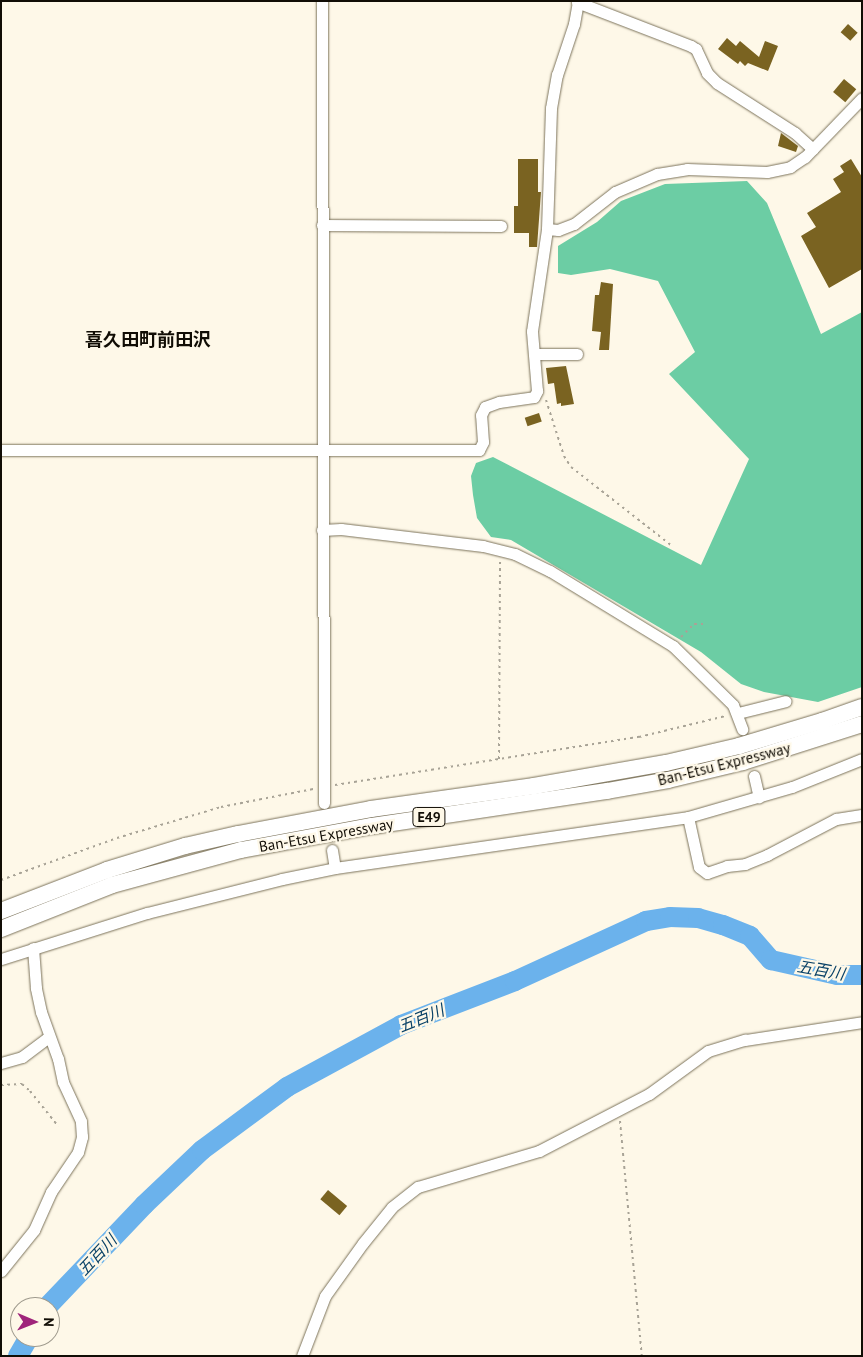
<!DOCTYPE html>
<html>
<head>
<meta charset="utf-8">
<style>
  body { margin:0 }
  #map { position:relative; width:863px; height:1357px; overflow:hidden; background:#fef8e8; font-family:"PT Sans","Noto Sans JP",sans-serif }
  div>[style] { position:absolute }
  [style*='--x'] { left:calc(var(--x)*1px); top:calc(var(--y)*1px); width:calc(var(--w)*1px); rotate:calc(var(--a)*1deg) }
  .forest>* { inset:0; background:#6ccda4 }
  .river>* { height:20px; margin:-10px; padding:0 10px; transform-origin:10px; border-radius:10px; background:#6bb2ec }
  .building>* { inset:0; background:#7a6321; transform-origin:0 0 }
  .path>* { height:2px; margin-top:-1px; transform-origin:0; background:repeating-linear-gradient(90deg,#a8a396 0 2.5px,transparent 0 6.5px) }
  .roads { filter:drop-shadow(0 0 1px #7c735b) drop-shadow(0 0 1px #7c735b) }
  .minor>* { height:11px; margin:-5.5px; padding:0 5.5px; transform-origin:5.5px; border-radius:5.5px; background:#fff }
  .highway>* { height:16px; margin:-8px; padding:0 8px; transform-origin:8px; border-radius:8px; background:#fff }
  span { translate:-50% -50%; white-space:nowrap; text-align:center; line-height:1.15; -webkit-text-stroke:4.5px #fef8e8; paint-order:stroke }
  .shield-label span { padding:1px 4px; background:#fef8e8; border:1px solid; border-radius:4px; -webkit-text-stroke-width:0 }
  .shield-label { font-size:14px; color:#110d05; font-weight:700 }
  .street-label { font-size:15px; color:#110d05 }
  .water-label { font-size:16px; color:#094166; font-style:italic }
  .quarter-label { font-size:18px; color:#110d05; font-weight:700 }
  .frame { position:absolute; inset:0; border:2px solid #110d05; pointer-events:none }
  .north { position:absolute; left:10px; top:1297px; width:50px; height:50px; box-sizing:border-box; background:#fef8e8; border:1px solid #9f9a8d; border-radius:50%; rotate:91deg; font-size:14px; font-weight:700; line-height:20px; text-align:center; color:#110d05 }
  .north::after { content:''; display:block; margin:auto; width:18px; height:22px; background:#9f247a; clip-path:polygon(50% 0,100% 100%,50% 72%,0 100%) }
</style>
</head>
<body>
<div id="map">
  <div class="forest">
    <i style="clip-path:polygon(747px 181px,767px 203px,821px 334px,862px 312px,862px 687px,818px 702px,764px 692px,741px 684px,701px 652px,511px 540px,491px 537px,477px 518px,473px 495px,471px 476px,476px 463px,493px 457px,701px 565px,749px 459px,669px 374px,695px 352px,658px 281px,610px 269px,571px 275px,558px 273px,558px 246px,597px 222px,621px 201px,665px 184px)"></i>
  </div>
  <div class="river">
    <i style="--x:47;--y:1307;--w:141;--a:-46.4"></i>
    <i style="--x:144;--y:1205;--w:80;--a:-43.5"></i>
    <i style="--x:202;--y:1150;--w:106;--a:-36.5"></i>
    <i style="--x:287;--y:1087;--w:130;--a:-28.5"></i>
    <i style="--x:401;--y:1025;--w:122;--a:-21.1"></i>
    <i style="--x:515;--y:981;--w:144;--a:-24.6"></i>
    <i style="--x:646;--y:921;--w:24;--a:-9"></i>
    <i style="--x:670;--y:917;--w:28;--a:2"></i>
    <i style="--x:698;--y:918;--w:26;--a:16"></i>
    <i style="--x:723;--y:925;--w:29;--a:22"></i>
    <i style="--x:750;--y:936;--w:32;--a:49"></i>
    <i style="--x:771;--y:960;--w:68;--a:12.8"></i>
    <i style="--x:837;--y:975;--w:25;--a:0"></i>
    <i style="--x:18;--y:1356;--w:22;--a:-60"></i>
  </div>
  <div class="building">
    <i style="left:848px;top:24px;width:13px;height:11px;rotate:42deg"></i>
    <i style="clip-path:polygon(727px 38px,736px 46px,740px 41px,759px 57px,765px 41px,778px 46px,768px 71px,748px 63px,745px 66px,740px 61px,738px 64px,718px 49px)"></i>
    <i style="left:844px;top:79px;width:16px;height:17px;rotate:40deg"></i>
    <i style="clip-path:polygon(781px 133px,798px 146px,796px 152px,778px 146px)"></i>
    <i style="clip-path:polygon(518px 159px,538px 159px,538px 192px,541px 192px,537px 247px,529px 247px,529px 233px,514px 233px,514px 206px,518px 206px)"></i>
    <i style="clip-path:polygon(851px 159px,862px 177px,862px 269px,829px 288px,801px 236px,816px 227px,807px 213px,841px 192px,833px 179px,844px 172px,840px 166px)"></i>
    <i style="clip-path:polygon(601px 282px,613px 284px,609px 350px,599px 350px,601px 332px,592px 331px,595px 295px,599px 295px)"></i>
    <i style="clip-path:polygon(566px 366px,574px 404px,561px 406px,561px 403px,557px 404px,554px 383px,548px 384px,546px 368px)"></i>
    <i style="left:539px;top:413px;width:9px;height:15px;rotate:72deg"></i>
    <i style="left:328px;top:1190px;width:25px;height:12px;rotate:40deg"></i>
  </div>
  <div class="path">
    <i style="--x:546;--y:400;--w:59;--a:72.2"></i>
    <i style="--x:564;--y:456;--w:13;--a:58"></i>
    <i style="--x:571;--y:467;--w:127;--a:38"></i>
    <i style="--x:681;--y:637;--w:18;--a:-45"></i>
    <i style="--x:694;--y:624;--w:11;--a:0"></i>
    <i style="--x:499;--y:759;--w:197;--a:-89.7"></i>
    <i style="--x:335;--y:785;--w:308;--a:-9"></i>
    <i style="--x:639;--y:737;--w:89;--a:-13.6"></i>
    <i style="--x:1;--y:880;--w:123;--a:-19.9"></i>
    <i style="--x:117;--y:838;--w:109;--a:-16.6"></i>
    <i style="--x:221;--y:807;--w:94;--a:-11.1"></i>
    <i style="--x:1;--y:1085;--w:21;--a:-3"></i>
    <i style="--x:22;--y:1084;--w:11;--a:41"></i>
    <i style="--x:30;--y:1091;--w:45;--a:51.3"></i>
    <i style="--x:620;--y:1121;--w:236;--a:84.7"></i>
  </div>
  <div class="roads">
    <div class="minor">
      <i style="--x:322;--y:1;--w:802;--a:89.86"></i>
      <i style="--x:577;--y:2;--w:122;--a:21.1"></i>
      <i style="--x:691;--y:46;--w:6;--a:31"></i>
      <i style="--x:696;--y:49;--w:26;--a:65"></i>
      <i style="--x:707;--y:73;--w:14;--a:45"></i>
      <i style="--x:717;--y:83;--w:93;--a:32.7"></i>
      <i style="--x:795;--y:133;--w:24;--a:42"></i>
      <i style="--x:322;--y:225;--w:179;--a:0.3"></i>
      <i style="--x:547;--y:229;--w:11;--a:5"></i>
      <i style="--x:558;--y:230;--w:17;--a:-21"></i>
      <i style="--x:574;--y:224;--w:52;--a:-38"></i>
      <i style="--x:615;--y:192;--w:46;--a:-23.2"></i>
      <i style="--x:657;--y:174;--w:30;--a:-9"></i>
      <i style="--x:687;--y:169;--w:80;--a:2.1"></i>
      <i style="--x:767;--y:172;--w:24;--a:-12"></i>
      <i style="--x:790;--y:167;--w:18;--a:-34"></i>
      <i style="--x:805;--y:157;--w:82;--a:-46"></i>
      <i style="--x:535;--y:354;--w:42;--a:0"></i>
      <i style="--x:1;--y:450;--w:478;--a:0"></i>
      <i style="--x:479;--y:450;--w:9;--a:-63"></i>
      <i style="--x:483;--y:442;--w:27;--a:-94"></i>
      <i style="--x:481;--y:415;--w:9;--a:-63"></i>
      <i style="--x:485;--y:407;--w:15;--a:-20"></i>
      <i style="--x:499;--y:402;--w:35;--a:-8"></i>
      <i style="--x:534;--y:397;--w:7;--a:-63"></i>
      <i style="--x:537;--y:391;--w:60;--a:-94.8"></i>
      <i style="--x:532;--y:331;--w:103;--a:-81.6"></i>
      <i style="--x:547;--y:229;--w:121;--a:-88.1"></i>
      <i style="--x:551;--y:108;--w:34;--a:-80"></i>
      <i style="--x:557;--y:75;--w:54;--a:-71.6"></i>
      <i style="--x:574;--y:24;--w:23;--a:-80"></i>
      <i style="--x:322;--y:530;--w:19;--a:-3"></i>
      <i style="--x:341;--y:529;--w:143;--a:6.8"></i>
      <i style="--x:483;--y:546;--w:33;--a:14"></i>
      <i style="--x:515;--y:554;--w:39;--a:26"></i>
      <i style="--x:550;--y:571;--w:144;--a:31.4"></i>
      <i style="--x:673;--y:646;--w:84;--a:44.5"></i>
      <i style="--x:733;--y:705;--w:26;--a:69"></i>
      <i style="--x:738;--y:713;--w:49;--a:-14"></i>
      <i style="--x:754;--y:776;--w:22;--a:77"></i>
      <i style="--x:688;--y:817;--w:51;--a:77.6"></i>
      <i style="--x:699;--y:867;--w:10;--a:37"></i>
      <i style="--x:707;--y:873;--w:21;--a:-19"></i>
      <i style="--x:727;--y:866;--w:18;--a:-6"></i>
      <i style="--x:745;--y:864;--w:24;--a:-22"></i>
      <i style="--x:767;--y:855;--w:78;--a:-27.6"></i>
      <i style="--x:836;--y:819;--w:26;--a:-9"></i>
      <i style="--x:332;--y:850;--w:18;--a:81"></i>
      <i style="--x:1;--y:959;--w:153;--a:-17.5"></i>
      <i style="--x:147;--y:913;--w:139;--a:-14.1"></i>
      <i style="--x:282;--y:879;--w:54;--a:-11.7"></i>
      <i style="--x:335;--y:868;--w:357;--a:-8.2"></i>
      <i style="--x:688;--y:817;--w:108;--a:-16.1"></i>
      <i style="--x:792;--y:787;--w:75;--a:-21.8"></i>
      <i style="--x:1;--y:1063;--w:22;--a:-16"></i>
      <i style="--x:22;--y:1057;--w:34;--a:-37"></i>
      <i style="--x:1;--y:1271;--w:53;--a:-51.2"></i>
      <i style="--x:34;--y:1230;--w:42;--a:-65.9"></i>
      <i style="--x:51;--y:1192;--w:48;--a:-56"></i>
      <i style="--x:78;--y:1152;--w:16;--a:-75"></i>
      <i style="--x:82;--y:1137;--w:16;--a:-94"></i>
      <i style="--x:81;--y:1121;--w:43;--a:-114.8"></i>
      <i style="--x:63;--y:1082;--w:24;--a:-102"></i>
      <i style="--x:58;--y:1059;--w:50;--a:-109.9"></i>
      <i style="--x:41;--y:1012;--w:25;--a:-102"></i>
      <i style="--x:36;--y:988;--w:40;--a:-94.3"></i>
      <i style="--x:302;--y:1356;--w:64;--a:-69"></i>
      <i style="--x:325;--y:1296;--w:65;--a:-54.4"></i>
      <i style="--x:363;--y:1243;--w:46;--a:-51.1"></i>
      <i style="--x:392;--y:1207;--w:33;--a:-38"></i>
      <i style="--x:418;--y:1187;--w:126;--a:-16.6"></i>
      <i style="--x:539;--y:1151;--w:124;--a:-27.4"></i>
      <i style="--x:649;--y:1094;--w:73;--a:-36.1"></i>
      <i style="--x:708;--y:1051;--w:39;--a:-17"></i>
      <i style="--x:745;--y:1040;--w:118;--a:-8.7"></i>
    </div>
    <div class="highway">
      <i style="--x:1;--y:911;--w:114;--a:-21.1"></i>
      <i style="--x:107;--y:870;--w:82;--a:-17.1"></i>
      <i style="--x:185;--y:846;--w:54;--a:-12.8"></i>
      <i style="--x:238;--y:834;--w:135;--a:-10.6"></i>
      <i style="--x:371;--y:809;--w:165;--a:-8"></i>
      <i style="--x:534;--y:786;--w:134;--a:-9.9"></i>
      <i style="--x:666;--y:763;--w:75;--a:-13.1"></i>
      <i style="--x:739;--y:746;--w:87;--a:-16.8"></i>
      <i style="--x:822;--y:721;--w:42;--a:-19.3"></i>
      <i style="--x:1;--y:929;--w:119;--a:-21.6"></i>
      <i style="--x:112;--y:885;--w:134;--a:-15.2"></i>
      <i style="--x:241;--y:850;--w:133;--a:-10.4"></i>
      <i style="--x:372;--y:826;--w:238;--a:-8.5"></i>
      <i style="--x:607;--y:791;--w:62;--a:-10.2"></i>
      <i style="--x:668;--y:780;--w:77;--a:-13.5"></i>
      <i style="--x:743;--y:762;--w:125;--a:-17.7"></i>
    </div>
  </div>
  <div class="shield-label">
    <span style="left:429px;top:817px">E49</span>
  </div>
  <div class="street-label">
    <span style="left:724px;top:764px;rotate:-14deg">Ban-Etsu Expressway</span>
    <span style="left:326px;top:835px;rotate:-10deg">Ban-Etsu Expressway</span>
  </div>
  <div class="water-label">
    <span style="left:821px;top:970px;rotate:10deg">五百川</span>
    <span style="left:421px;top:1018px;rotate:-22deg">五百川</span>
    <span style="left:97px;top:1255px;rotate:-47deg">五百川</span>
  </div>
  <div class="quarter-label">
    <span style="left:148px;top:340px">喜久田町前田沢</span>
  </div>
  <div class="frame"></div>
  <div class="north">N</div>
</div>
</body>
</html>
